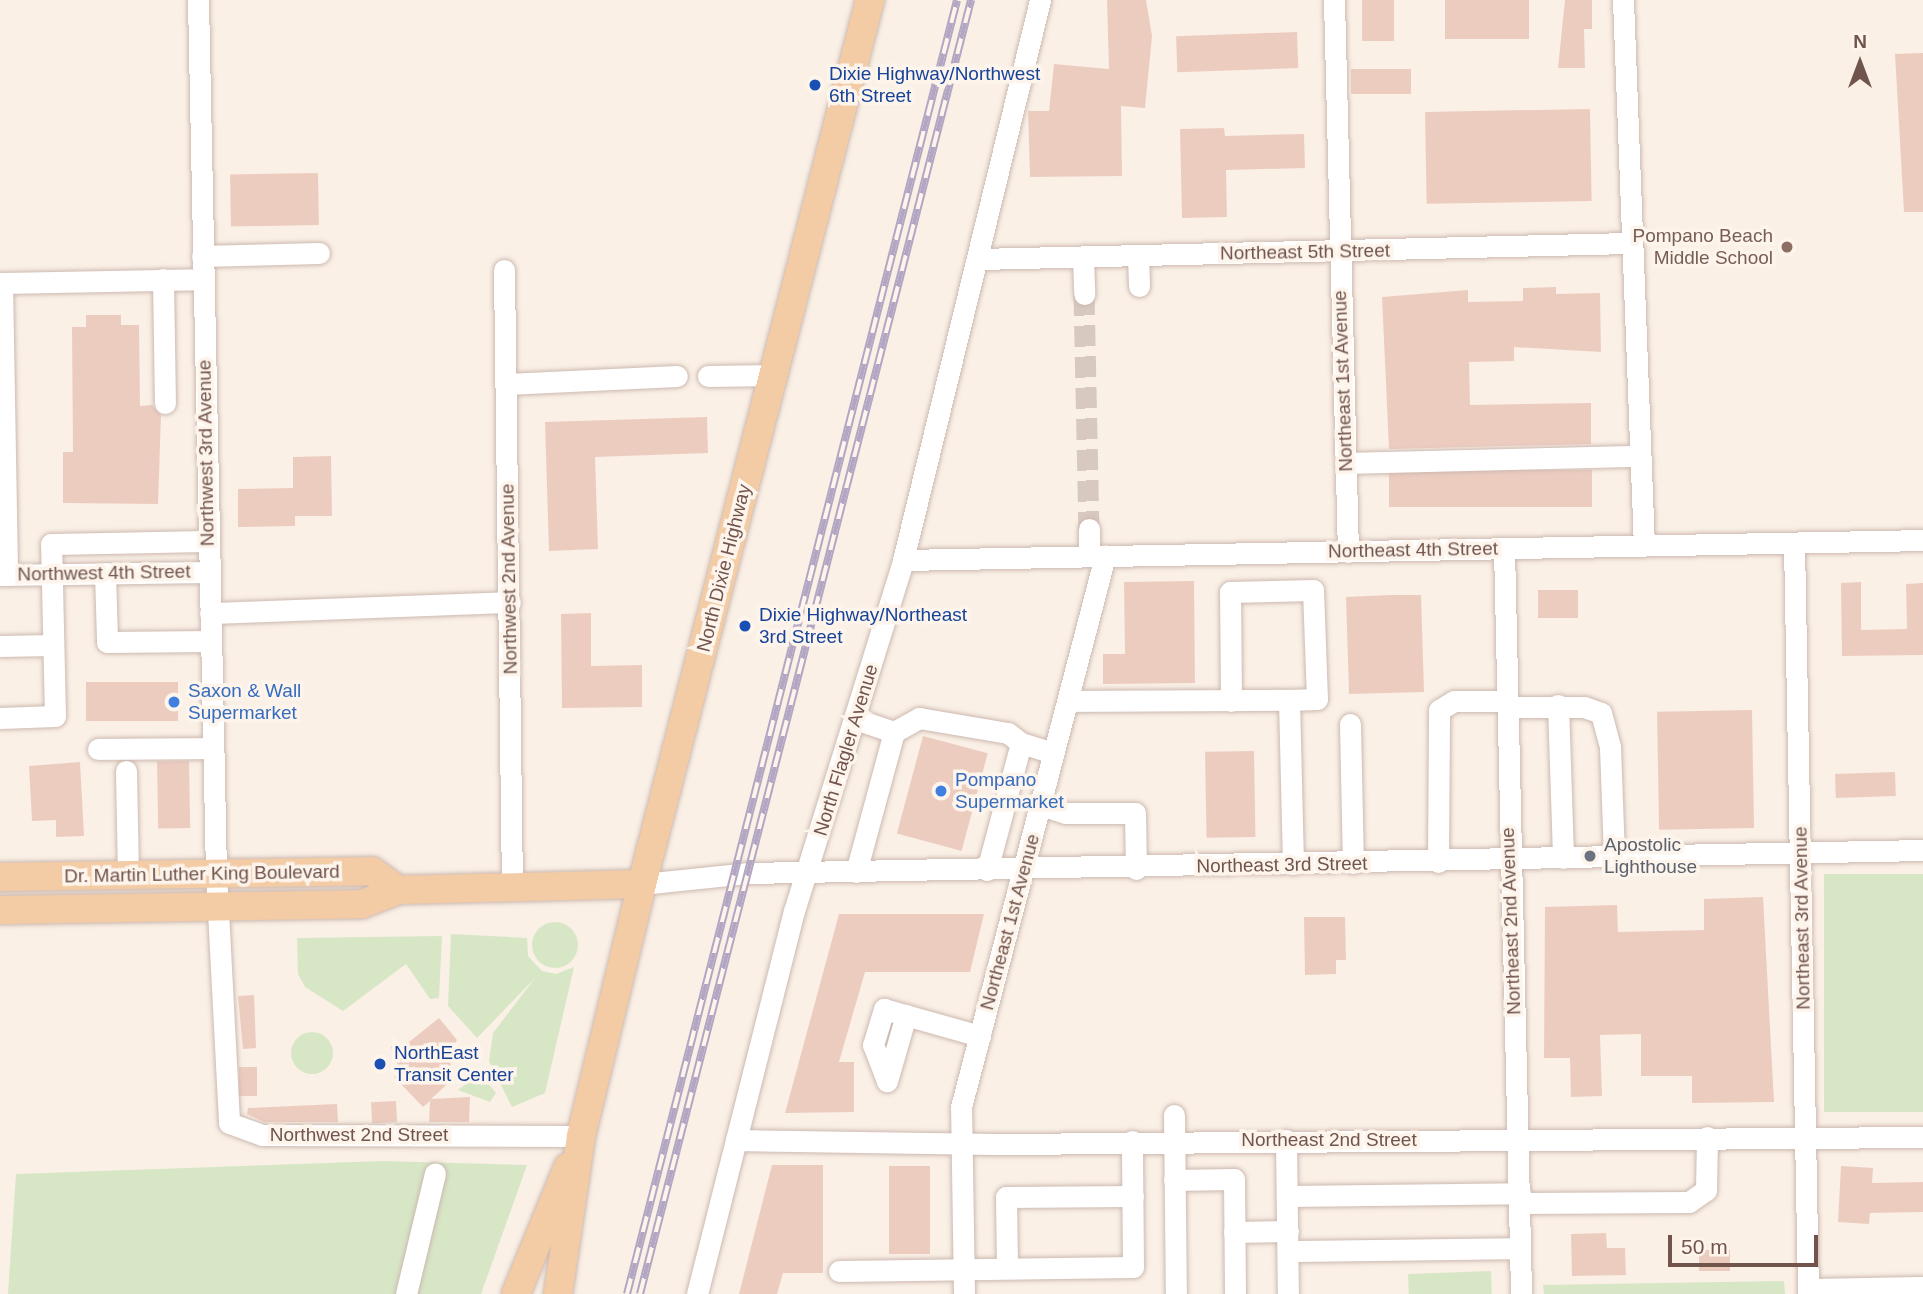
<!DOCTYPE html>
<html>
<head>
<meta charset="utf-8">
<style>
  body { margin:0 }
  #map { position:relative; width:1923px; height:1294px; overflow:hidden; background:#faf0e6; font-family:Helvetica,sans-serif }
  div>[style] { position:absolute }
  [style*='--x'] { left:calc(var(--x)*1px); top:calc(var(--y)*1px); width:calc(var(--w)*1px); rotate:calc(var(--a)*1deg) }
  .green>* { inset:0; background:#d7e7c6; transform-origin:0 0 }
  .round { border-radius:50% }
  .building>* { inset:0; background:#edccc0; transform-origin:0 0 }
  .minor-tunnel>* { height:21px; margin-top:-10.5px; transform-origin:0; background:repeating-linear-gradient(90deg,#d8c9c0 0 21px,transparent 0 31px) }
  .roads { filter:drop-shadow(0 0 2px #cdb9b0) drop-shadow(0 0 2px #cdb9b0) }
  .minor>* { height:21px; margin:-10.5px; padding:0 10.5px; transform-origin:10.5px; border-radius:10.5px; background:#fff }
  .major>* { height:28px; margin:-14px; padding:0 14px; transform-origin:14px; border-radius:14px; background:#f3cca5 }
  .rail>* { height:8px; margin-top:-4px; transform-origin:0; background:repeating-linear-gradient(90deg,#fdf4ec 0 16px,#b2a6c3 0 32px); box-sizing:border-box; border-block:2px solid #b2a6c3 }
  .dots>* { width:19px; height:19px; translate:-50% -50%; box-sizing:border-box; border:4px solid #fdf4ec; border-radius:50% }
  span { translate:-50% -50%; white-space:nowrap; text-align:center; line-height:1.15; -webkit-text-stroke:7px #fdf4ec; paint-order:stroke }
  .transit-label { font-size:19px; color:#164399 }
  .left { translate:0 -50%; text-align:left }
  .education-label { font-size:19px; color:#785e54 }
  .right { translate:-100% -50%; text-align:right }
  .street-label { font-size:19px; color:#71554d }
  .shop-label { font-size:19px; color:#366cbe }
  .worship-label { font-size:19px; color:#5b616d }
  .north { position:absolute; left:1825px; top:28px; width:70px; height:70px; -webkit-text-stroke:5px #fdf4ec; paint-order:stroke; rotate:0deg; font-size:19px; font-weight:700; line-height:28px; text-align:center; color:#71554d }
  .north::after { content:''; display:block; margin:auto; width:24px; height:32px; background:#71554d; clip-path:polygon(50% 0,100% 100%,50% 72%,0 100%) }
  .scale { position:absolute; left:1668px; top:1235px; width:150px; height:32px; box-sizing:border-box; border:4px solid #71554d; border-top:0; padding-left:9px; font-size:21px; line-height:24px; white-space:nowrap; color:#71554d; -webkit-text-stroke:5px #fdf4ec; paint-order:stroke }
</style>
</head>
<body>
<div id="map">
  <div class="green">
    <i style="left:1923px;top:874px;width:238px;height:99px;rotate:90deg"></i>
    <i class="round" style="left:532px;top:922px;width:46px;height:46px"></i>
    <i style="clip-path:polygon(451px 934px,527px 938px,528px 956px,542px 971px,556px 974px,574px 967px,545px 1093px,512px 1107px,489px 1061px,493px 1033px,535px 978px,477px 1038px,448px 1006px)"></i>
    <i style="clip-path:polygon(442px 936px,439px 998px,430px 999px,406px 964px,343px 1011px,305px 987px,298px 974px,297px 938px)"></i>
    <i class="round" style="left:291px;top:1032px;width:42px;height:42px"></i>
    <i style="clip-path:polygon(480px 1073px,496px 1093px,490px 1102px,458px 1090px)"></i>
    <i style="clip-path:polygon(383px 1161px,527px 1165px,481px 1294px,8px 1294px,16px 1174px)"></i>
    <i style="left:1491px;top:1271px;width:23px;height:83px;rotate:88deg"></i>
    <i style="clip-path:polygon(1784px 1281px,1785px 1294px,1544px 1294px,1543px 1285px)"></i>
  </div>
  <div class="building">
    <i style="clip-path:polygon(1107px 0,1146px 0,1152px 36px,1145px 108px,1121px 106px,1122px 176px,1030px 177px,1028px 111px,1049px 111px,1054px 64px,1109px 69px)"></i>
    <i style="left:1362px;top:0;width:32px;height:41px"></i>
    <i style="left:1445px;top:0;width:84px;height:39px"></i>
    <i style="clip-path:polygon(1565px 0,1592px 0,1592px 29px,1584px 29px,1585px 68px,1558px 68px)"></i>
    <i style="left:1297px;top:32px;width:36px;height:121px;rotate:88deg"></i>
    <i style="clip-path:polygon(1923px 53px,1923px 212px,1904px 212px,1895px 54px)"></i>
    <i style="left:1411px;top:69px;width:25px;height:60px;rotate:90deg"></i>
    <i style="left:1590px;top:109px;width:92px;height:165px;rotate:89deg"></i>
    <i style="clip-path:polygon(1224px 128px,1225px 136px,1304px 134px,1305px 168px,1226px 170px,1227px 217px,1182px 218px,1180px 129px)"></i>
    <i style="left:318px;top:173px;width:52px;height:88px;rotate:89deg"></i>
    <i style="clip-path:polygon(1556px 287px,1556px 294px,1600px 293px,1601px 352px,1514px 347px,1514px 361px,1469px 362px,1470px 405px,1591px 403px,1591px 444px,1389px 449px,1382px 297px,1468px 290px,1468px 302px,1523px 301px,1523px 288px)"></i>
    <i style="clip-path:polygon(86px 315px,121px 315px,121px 325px,139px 325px,140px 406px,152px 405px,161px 415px,158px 504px,63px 503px,63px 452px,73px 452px,72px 327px,86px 327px)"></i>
    <i style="clip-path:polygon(707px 417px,708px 453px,595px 457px,598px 549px,549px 551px,545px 422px)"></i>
    <i style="clip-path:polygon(331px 456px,332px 516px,295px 516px,295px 526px,238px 527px,238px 489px,293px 488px,293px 457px)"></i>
    <i style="left:1592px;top:470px;width:37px;height:203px;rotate:90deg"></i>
    <i style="clip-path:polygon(1194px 581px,1195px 683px,1103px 684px,1103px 654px,1125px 654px,1124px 582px)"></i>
    <i style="clip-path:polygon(1861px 582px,1861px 630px,1907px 629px,1906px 584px,1923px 583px,1923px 655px,1842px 656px,1841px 583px)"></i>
    <i style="left:1538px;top:590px;width:40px;height:28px"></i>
    <i style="clip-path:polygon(1390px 595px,1421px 595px,1424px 692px,1349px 694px,1346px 597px)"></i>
    <i style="clip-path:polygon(591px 613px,591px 666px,642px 665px,642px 707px,562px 708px,561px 614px)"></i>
    <i style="left:178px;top:682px;width:39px;height:92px;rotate:90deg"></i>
    <i style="left:1752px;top:710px;width:118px;height:95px;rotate:89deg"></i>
    <i style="left:923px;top:736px;width:67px;height:101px;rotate:15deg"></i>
    <i style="left:1254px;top:751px;width:86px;height:49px;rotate:89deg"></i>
    <i style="left:189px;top:761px;width:67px;height:32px;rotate:89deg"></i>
    <i style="clip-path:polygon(80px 762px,84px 836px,56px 837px,56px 820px,32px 821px,29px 766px)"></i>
    <i style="left:1895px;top:772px;width:24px;height:60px;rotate:88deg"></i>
    <i style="clip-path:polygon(1763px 897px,1774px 1102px,1692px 1103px,1692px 1076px,1641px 1076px,1641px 1034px,1600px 1035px,1602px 1096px,1571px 1097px,1570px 1058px,1544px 1058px,1545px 907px,1617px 905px,1618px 932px,1704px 930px,1704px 899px)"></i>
    <i style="clip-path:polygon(839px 914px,984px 914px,970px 972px,865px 972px,839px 1062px,854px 1062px,854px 1112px,785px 1113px)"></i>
    <i style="clip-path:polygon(1304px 917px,1345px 917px,1346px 960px,1336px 960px,1336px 974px,1305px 975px)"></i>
    <i style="clip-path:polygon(254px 995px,256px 1048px,243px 1049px,238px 996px)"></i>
    <i style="clip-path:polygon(439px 1018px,457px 1040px,448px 1056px,455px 1077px,431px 1099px,470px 1097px,469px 1122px,429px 1122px,430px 1101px,423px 1107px,394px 1077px,400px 1071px,391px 1047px,409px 1042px)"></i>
    <i style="left:239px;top:1067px;width:18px;height:29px"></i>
    <i style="left:396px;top:1101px;width:21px;height:25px;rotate:87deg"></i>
    <i style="clip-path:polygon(337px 1104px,338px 1122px,264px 1122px,247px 1114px,248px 1108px)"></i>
    <i style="clip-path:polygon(772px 1165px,823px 1165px,823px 1273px,783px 1273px,777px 1294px,739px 1294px)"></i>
    <i style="left:889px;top:1166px;width:41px;height:88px"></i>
    <i style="clip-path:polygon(1841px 1166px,1873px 1168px,1872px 1183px,1923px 1182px,1923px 1212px,1870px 1213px,1869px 1224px,1838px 1222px)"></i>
    <i style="clip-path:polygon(1606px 1233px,1607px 1248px,1625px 1248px,1626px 1275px,1572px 1276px,1571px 1234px)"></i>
    <i style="left:1730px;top:1250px;width:21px;height:31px;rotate:90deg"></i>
  </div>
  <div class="minor-tunnel">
    <i style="--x:1084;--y:294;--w:235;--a:88.8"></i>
  </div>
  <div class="roads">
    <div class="minor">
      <i style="--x:198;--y:0;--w:873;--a:88.82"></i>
      <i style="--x:216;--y:873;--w:250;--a:87"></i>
      <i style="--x:229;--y:1123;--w:35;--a:20"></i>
      <i style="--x:262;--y:1135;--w:319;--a:0.2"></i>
      <i style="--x:1334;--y:0;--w:552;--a:88.55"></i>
      <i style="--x:1623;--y:0;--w:546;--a:87.8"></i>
      <i style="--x:202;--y:256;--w:117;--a:-1.5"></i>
      <i style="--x:1138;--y:256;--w:30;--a:88"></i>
      <i style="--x:1083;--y:257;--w:37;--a:88"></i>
      <i style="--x:979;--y:259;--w:652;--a:-1.41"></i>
      <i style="--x:504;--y:270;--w:618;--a:89.26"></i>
      <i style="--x:163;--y:279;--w:124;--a:89.1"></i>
      <i style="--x:0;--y:283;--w:203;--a:-1.1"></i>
      <i style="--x:2;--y:283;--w:292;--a:89"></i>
      <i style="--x:708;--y:376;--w:66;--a:-0.9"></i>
      <i style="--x:506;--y:384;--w:171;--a:-2.7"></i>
      <i style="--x:1345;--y:463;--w:295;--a:-1.4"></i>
      <i style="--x:1089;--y:529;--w:27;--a:90"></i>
      <i style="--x:1794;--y:543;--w:751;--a:88.93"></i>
      <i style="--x:1504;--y:548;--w:746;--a:88.69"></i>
      <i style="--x:903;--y:560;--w:1020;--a:-1.12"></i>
      <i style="--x:105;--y:573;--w:69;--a:88.3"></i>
      <i style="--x:107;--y:642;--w:103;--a:-0.6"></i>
      <i style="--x:0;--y:575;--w:208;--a:-0.8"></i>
      <i style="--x:210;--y:613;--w:300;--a:-2.1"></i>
      <i style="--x:0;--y:646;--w:53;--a:-1.1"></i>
      <i style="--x:1068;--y:701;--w:221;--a:-0.3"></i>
      <i style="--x:1289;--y:700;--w:164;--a:88.6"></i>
      <i style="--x:1231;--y:701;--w:109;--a:-90.5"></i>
      <i style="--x:1230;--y:592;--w:83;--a:-1.4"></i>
      <i style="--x:1313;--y:590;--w:109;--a:87.9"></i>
      <i style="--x:1317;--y:699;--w:28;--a:178"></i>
      <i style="--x:1558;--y:705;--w:153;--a:88.1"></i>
      <i style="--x:1507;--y:707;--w:77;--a:0"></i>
      <i style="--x:1584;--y:707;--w:18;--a:19"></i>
      <i style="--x:1601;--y:713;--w:35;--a:75"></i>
      <i style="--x:1610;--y:747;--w:110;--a:87.9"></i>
      <i style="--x:0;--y:718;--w:55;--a:-2.1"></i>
      <i style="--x:55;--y:716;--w:172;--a:-91.3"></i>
      <i style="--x:51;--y:544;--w:157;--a:-1.1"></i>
      <i style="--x:855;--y:719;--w:41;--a:18.4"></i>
      <i style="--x:894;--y:732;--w:145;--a:105.2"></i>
      <i style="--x:1350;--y:724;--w:139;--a:88.8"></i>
      <i style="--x:894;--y:732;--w:29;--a:-29"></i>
      <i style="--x:919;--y:718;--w:90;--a:9.6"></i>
      <i style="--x:1008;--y:733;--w:16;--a:38"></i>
      <i style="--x:98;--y:749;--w:115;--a:-0.5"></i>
      <i style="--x:126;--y:771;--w:104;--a:88.9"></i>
      <i style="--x:1041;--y:805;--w:26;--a:18"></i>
      <i style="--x:1066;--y:813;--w:69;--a:0"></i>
      <i style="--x:1135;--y:813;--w:56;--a:89"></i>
      <i style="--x:1438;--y:862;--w:152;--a:-89.6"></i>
      <i style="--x:1439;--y:710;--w:17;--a:-31"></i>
      <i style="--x:1454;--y:701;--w:53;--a:0"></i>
      <i style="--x:987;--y:870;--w:131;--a:-75"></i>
      <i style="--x:1021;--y:743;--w:34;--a:17"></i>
      <i style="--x:642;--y:884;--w:107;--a:-5.9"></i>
      <i style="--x:748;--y:873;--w:1175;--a:-1.12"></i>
      <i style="--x:906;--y:1015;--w:69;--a:106.1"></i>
      <i style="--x:887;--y:1081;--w:39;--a:-111"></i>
      <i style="--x:873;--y:1045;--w:38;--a:-73"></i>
      <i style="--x:884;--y:1009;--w:100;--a:15.7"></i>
      <i style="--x:1174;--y:1115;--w:179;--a:89.4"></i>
      <i style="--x:736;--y:1140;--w:258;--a:0.9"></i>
      <i style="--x:994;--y:1144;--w:929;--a:-0.43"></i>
      <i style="--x:1286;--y:1140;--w:154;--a:89.3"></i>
      <i style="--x:1174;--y:1180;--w:60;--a:-1"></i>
      <i style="--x:1234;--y:1179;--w:115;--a:89.5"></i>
      <i style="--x:1287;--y:1196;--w:233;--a:-0.7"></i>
      <i style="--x:1520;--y:1203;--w:169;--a:-0.3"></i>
      <i style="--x:1689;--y:1202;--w:21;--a:-35"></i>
      <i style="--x:1706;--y:1190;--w:53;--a:-88.9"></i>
      <i style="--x:1234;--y:1232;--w:54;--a:-1.1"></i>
      <i style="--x:1288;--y:1251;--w:232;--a:-0.7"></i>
      <i style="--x:1007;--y:1268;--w:71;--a:-90.8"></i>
      <i style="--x:1006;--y:1197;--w:127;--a:-0.5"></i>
      <i style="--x:839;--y:1271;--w:294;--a:-0.8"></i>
      <i style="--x:1133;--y:1267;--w:126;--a:-90.5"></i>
      <i style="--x:1808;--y:1289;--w:115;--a:-1"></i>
      <i style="--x:406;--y:1294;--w:124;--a:-76.5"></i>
      <i style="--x:697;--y:1294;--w:395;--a:-75.8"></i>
      <i style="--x:794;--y:911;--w:368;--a:-72.7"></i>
      <i style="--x:903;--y:560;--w:577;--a:-76.25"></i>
      <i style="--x:964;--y:1294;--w:187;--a:-90.9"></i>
      <i style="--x:961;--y:1107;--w:570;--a:-75.35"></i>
    </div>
    <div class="major">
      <i style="--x:0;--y:877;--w:372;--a:-0.9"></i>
      <i style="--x:372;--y:871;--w:32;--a:36"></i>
      <i style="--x:0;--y:910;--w:362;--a:-0.9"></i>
      <i style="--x:362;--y:904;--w:39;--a:-21"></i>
      <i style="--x:398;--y:890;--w:244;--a:-1.4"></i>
      <i style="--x:516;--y:1294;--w:137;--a:-67.7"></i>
      <i style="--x:558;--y:1294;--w:160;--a:-81.7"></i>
      <i style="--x:581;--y:1136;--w:259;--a:-76.4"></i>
      <i style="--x:642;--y:884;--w:913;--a:-75.54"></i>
    </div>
  </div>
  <div class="rail">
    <i style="--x:627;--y:1294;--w:1335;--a:-75.69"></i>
    <i style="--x:640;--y:1294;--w:1336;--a:-75.65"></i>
  </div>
  <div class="dots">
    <i style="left:815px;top:85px;background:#1a4fb4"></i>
    <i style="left:1787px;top:247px;background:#8d6e63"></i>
    <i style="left:745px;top:626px;background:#1a4fb4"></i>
    <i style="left:174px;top:702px;background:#3f7fe0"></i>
    <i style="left:941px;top:791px;background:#3f7fe0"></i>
    <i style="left:1590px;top:856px;background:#6b7280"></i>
    <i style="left:380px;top:1064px;background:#1a4fb4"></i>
  </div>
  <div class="transit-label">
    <span class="left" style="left:829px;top:85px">Dixie Highway/Northwest<br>6th Street</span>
    <span class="left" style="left:759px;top:626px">Dixie Highway/Northeast<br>3rd Street</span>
    <span class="left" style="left:394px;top:1064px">NorthEast<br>Transit Center</span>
  </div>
  <div class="education-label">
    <span class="right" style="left:1773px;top:247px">Pompano Beach<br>Middle School</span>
  </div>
  <div class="street-label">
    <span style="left:1305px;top:252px;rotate:-1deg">Northeast 5th Street</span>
    <span style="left:1343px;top:381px;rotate:-92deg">Northeast 1st Avenue</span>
    <span style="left:206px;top:453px;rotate:-91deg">Northwest 3rd Avenue</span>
    <span style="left:1413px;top:550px;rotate:-1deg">Northeast 4th Street</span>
    <span style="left:724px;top:568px;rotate:-76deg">North Dixie Highway</span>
    <span style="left:104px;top:573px;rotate:-1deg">Northwest 4th Street</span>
    <span style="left:509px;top:579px;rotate:-91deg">Northwest 2nd Avenue</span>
    <span style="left:846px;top:750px;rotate:-73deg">North Flagler Avenue</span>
    <span style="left:1282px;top:865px;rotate:-1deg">Northeast 3rd Street</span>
    <span style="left:202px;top:874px;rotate:-1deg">Dr. Martin Luther King Boulevard</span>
    <span style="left:1802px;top:918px;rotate:-91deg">Northeast 3rd Avenue</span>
    <span style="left:1511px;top:921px;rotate:-92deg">Northeast 2nd Avenue</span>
    <span style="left:1010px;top:922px;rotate:-75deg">Northeast 1st Avenue</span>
    <span style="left:359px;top:1135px">Northwest 2nd Street</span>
    <span style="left:1329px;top:1140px">Northeast 2nd Street</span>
  </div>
  <div class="shop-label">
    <span class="left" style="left:188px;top:702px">Saxon &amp; Wall<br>Supermarket</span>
    <span class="left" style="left:955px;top:791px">Pompano<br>Supermarket</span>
  </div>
  <div class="worship-label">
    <span class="left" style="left:1604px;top:856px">Apostolic<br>Lighthouse</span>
  </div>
  <div class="north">N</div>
  <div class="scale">50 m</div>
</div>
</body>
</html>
